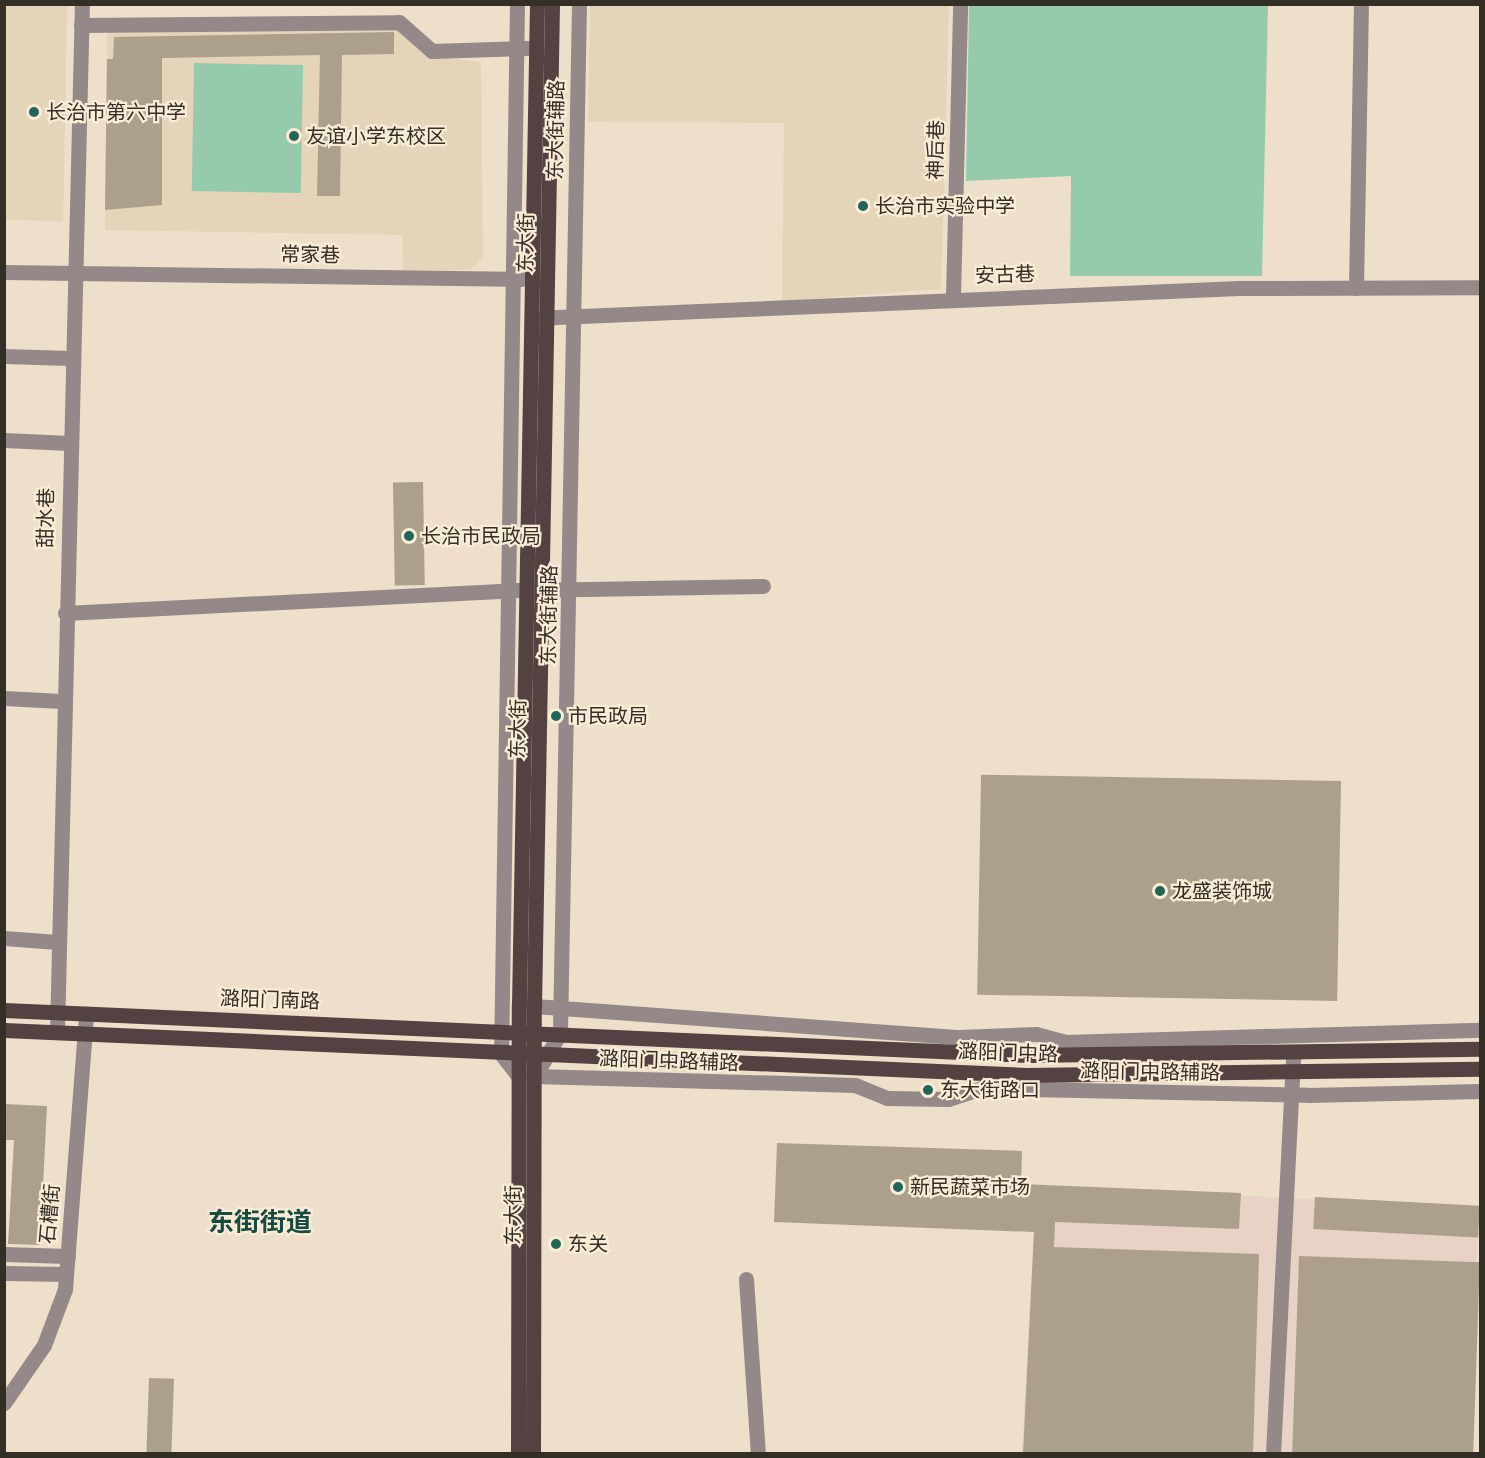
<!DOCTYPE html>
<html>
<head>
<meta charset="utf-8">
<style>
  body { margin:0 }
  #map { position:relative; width:1485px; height:1458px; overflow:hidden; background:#eddfca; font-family:"Space Grotesk","Noto Sans SC",sans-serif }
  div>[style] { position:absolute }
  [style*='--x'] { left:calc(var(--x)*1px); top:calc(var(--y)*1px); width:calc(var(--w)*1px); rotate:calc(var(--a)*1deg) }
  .commercial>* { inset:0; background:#e8d2c6; transform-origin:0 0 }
  .built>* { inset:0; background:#e4d4b9; transform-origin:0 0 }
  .green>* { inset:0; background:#95cbac; transform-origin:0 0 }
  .building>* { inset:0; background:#aca08c; transform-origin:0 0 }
  .minor>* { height:15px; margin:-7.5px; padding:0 7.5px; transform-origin:7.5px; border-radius:7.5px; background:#948889 }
  .major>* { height:15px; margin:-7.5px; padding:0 7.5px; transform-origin:7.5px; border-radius:7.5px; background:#544142 }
  .dots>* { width:16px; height:16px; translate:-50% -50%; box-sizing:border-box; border:3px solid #faecd7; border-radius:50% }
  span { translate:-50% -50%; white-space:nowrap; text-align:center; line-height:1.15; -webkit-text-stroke:4.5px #faecd7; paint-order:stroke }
  .poi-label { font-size:20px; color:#332e26 }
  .left { translate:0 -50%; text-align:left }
  .street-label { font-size:20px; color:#332e26 }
  .district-label { font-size:26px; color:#154c41; font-weight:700 }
  .frame { position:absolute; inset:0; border:6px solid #332e26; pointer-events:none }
</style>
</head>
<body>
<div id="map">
  <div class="commercial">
    <i style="left:1036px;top:1185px;width:444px;height:269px;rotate:3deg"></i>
  </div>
  <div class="built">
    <i style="left:5px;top:4px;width:62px;height:216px;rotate:1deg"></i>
    <i style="clip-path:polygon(590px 5px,949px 5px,941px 289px,782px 301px,784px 123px,588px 122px)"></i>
    <i style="clip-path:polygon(397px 28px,431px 56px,481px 62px,483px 258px,470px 270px,403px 270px,402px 235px,105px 230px,107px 31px)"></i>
  </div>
  <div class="green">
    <i style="clip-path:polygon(969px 5px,1268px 5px,1262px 276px,1070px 276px,1071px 176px,966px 181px)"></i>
    <i style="left:303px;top:65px;width:128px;height:109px;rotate:91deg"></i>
  </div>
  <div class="building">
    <i style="clip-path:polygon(394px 32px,394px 54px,342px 55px,340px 196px,317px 196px,320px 55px,162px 58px,162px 205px,105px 210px,107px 59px,113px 59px,114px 37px)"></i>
    <i style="left:423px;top:482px;width:103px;height:30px;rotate:89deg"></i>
    <i style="left:1341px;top:781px;width:220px;height:360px;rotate:91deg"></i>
    <i style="clip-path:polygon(4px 1104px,47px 1106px,40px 1245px,8px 1244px,14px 1140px,4px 1140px)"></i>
    <i style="clip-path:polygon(777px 1143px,1022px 1151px,1021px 1184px,1241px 1193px,1239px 1229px,1055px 1222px,1054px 1247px,1259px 1254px,1253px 1454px,1023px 1454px,1034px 1232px,774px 1222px)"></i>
    <i style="left:1315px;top:1197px;width:165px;height:32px;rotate:3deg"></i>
    <i style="left:1299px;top:1256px;width:181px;height:198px;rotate:2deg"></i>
    <i style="left:149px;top:1378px;width:25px;height:76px;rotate:2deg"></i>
  </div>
  <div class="minor">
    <i style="--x:517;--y:4;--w:1050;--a:90.87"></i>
    <i style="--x:501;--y:1054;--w:29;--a:52"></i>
    <i style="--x:579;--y:4;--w:1029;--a:91.06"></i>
    <i style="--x:560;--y:1033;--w:50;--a:120.2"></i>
    <i style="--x:535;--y:1076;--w:320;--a:1.6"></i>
    <i style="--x:855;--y:1085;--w:35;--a:22"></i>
    <i style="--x:887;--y:1098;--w:61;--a:0.9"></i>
    <i style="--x:948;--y:1099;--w:36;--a:-18"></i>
    <i style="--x:982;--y:1088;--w:326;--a:1.2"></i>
    <i style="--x:1308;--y:1095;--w:172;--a:-1.3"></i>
    <i style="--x:81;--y:25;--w:318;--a:-0.5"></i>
    <i style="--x:399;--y:22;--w:44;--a:41.3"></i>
    <i style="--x:432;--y:51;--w:95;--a:-1.8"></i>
    <i style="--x:4;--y:272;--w:518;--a:0.77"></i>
    <i style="--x:1356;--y:288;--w:284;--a:-89"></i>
    <i style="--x:953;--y:297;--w:293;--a:-88.6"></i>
    <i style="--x:534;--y:318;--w:706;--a:-2.44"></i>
    <i style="--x:1239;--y:288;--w:241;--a:-0.2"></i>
    <i style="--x:4;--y:356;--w:67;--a:1.7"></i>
    <i style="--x:4;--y:440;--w:65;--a:2.6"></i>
    <i style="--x:65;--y:613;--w:463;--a:-2.9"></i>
    <i style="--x:527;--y:590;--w:236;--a:-1"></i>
    <i style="--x:4;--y:698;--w:57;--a:3"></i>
    <i style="--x:4;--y:938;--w:54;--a:4.2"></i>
    <i style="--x:534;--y:1006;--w:426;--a:4.2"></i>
    <i style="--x:959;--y:1037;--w:77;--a:-2.2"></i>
    <i style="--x:1036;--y:1034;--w:30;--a:15"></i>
    <i style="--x:1065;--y:1042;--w:415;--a:-1.7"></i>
    <i style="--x:57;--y:1032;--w:1028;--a:-88.61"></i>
    <i style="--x:4;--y:1254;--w:64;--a:1.8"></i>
    <i style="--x:4;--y:1273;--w:62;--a:0.9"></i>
    <i style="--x:746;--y:1279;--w:175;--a:86.1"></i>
    <i style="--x:4;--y:1403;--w:70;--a:-55.4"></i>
    <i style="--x:44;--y:1345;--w:60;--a:-69.4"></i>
    <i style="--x:65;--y:1289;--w:276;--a:-85.6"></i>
    <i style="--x:1273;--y:1454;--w:400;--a:-87.1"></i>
  </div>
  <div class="major">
    <i style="--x:4;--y:1010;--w:1025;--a:2.52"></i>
    <i style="--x:1028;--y:1055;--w:452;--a:-0.8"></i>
    <i style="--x:4;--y:1030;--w:1024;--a:2.52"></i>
    <i style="--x:1027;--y:1075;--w:453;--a:-0.8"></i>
    <i style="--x:518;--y:1454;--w:449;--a:-89.9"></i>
    <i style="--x:519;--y:1005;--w:1001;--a:-88.97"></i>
    <i style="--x:533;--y:1454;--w:448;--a:-89.9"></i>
    <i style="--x:534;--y:1006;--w:1002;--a:-88.97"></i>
  </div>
  <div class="dots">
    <i style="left:34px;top:112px;background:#216557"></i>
    <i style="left:294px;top:136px;background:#216557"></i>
    <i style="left:863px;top:206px;background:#216557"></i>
    <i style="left:409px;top:536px;background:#216557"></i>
    <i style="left:556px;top:716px;background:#216557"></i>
    <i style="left:1160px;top:891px;background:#216557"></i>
    <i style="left:928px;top:1090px;background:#216557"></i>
    <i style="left:898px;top:1187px;background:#216557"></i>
    <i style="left:556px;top:1244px;background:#216557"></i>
  </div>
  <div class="poi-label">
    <span class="left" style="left:46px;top:112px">长治市第六中学</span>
    <span class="left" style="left:306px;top:136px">友谊小学东校区</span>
    <span class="left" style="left:875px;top:206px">长治市实验中学</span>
    <span class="left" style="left:421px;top:536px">长治市民政局</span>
    <span class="left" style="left:568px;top:716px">市民政局</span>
    <span class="left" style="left:1172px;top:891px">龙盛装饰城</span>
    <span class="left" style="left:940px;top:1090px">东大街路口</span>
    <span class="left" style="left:910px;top:1187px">新民蔬菜市场</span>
    <span class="left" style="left:568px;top:1244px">东关</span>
  </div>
  <div class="street-label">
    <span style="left:556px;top:130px;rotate:-89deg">东大街辅路</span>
    <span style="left:936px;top:150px;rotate:-89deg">神后巷</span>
    <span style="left:526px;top:243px;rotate:-89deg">东大街</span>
    <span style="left:310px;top:255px;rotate:1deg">常家巷</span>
    <span style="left:1005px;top:275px;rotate:-2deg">安古巷</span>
    <span style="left:46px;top:518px;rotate:-89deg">甜水巷</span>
    <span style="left:549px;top:615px;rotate:-89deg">东大街辅路</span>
    <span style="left:518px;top:729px;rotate:-89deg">东大街</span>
    <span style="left:270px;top:1000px;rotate:2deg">潞阳门南路</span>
    <span style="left:1008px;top:1053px;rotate:2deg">潞阳门中路</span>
    <span style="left:669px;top:1061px;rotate:2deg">潞阳门中路辅路</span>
    <span style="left:1150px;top:1072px;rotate:1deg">潞阳门中路辅路</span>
    <span style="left:50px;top:1214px;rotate:-85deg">石槽街</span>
    <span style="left:513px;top:1215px;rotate:-90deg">东大街</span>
  </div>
  <div class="district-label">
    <span style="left:260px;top:1223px">东街街道</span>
  </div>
  <div class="frame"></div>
</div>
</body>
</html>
